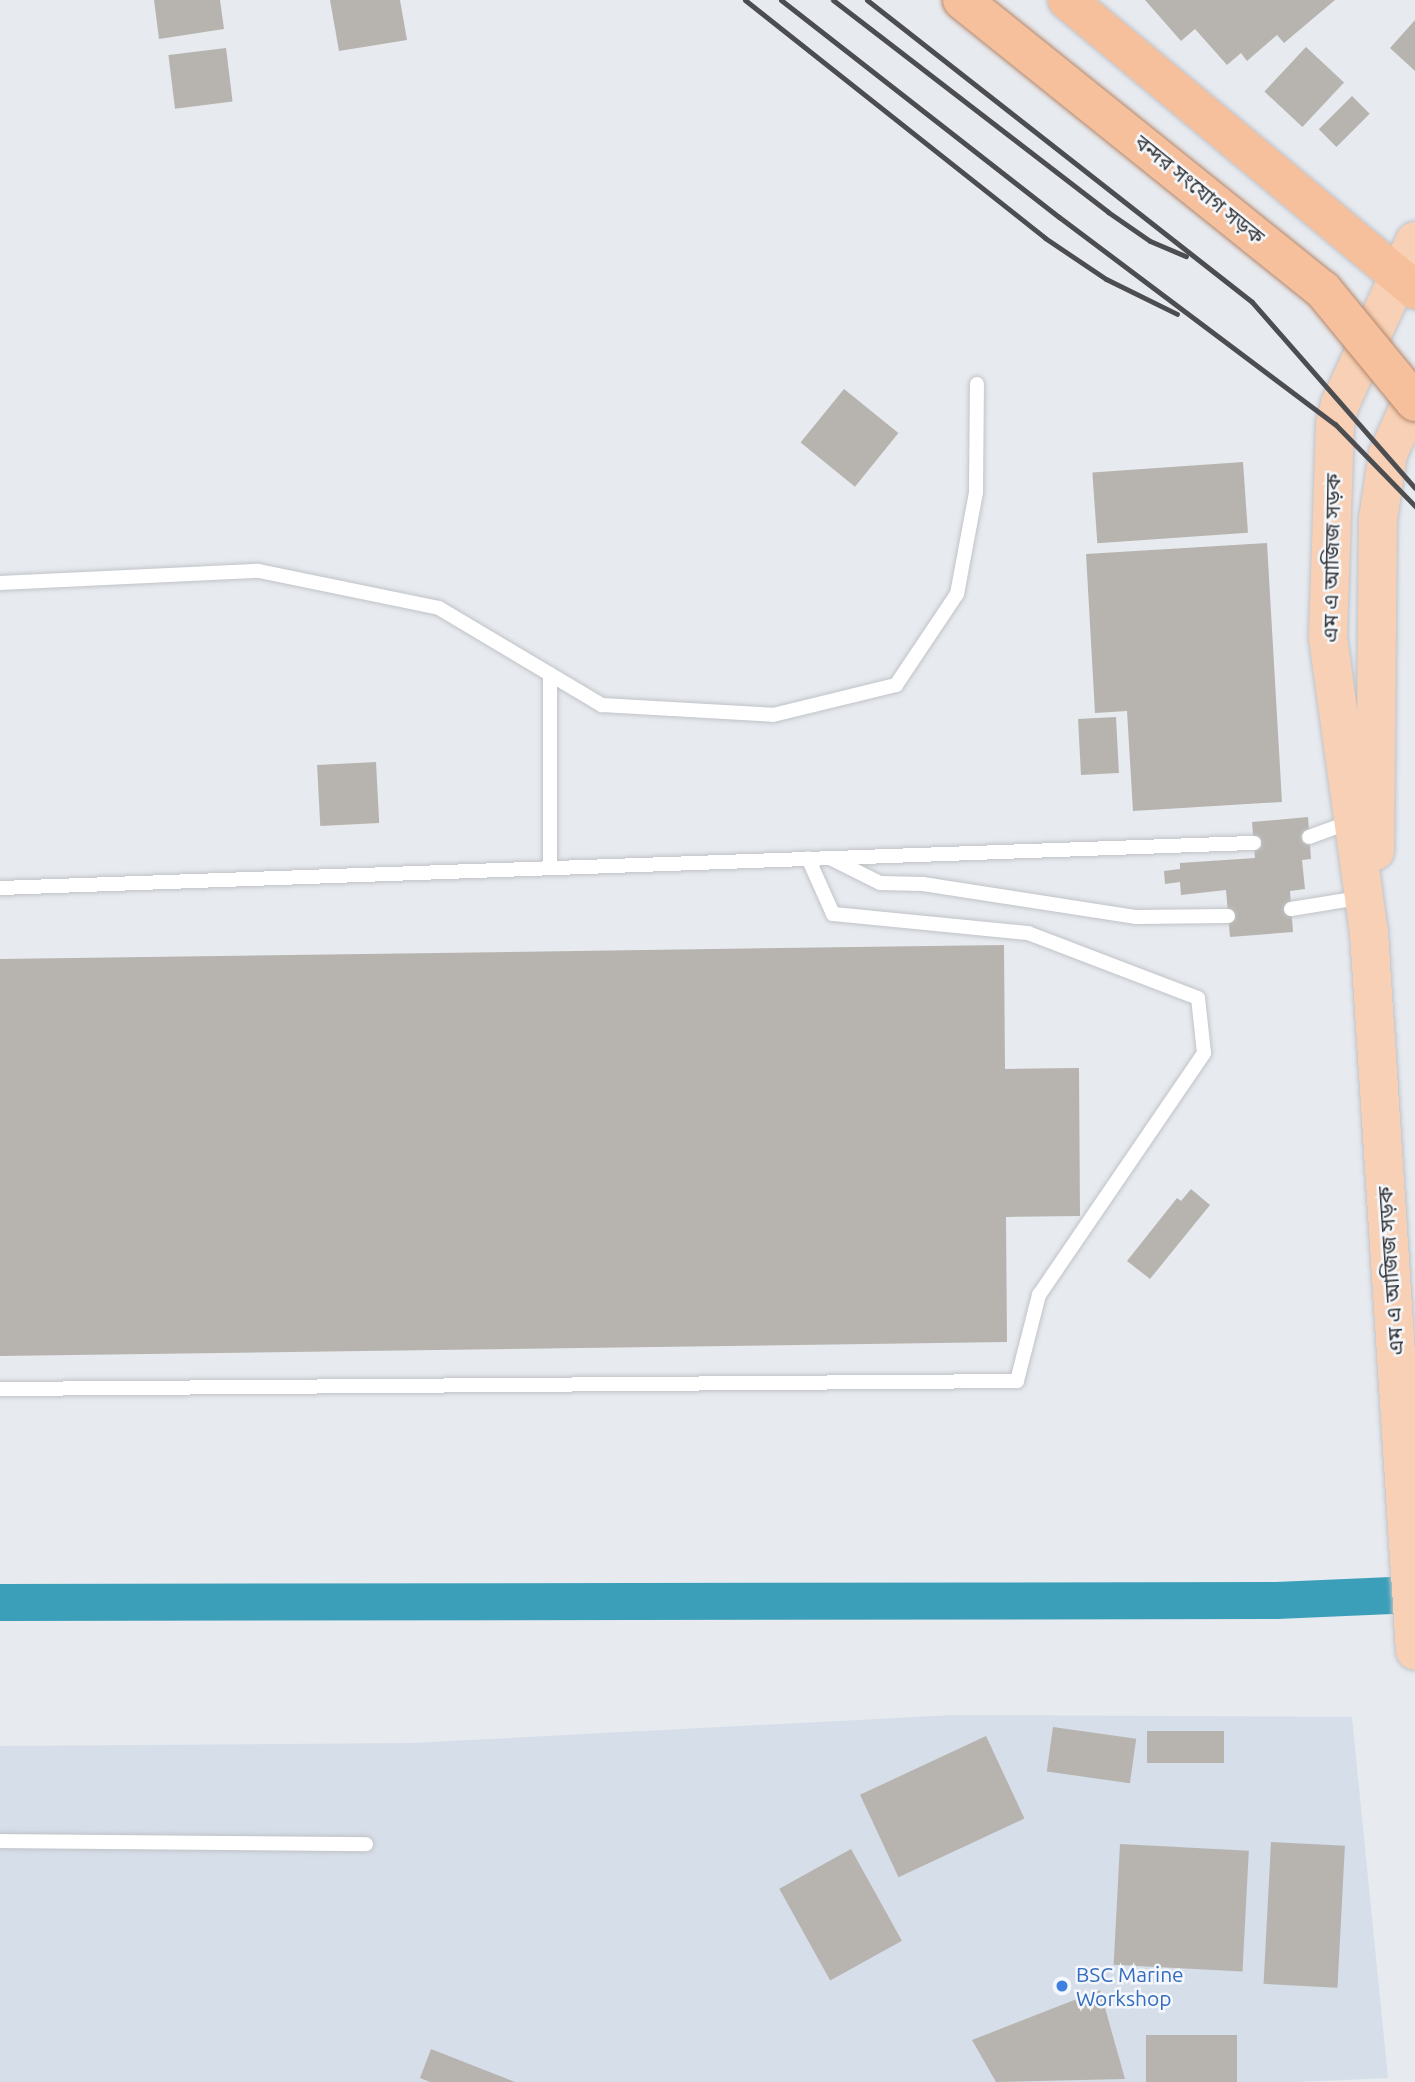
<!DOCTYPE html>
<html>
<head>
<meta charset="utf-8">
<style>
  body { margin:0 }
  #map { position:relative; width:1415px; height:2082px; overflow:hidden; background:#e7eaef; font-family:Ubuntu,"Noto Sans Bengali",sans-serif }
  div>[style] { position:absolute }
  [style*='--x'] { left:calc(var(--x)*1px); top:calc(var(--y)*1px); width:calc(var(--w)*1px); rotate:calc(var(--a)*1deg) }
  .built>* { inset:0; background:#d6dee9 }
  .canal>* { height:37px; margin:-18.5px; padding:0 18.5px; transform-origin:18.5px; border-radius:18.5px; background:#3b9fb9 }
  .building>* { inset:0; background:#b7b4af; transform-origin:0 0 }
  .roads { filter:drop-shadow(0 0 2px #c0c3c7) drop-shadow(0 0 2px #c0c3c7) }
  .service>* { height:14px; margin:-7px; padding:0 7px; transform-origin:7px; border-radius:7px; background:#fff }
  .primary>* { height:38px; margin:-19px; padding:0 19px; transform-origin:19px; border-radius:19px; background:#f8d0b5 }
  .trunk>* { height:38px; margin:-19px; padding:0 19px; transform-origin:19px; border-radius:19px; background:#f6c09c }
  .rail>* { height:5px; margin:-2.5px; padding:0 2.5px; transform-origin:2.5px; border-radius:2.5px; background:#4c4d50 }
  .bridges { filter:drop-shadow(0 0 2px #b18569) drop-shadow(0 0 2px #b18569) }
  .trunk-bridge>* { height:38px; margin:-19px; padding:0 19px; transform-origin:19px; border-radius:19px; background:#f6c09c }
  .dots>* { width:19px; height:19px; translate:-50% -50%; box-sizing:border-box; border:4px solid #f4f8fc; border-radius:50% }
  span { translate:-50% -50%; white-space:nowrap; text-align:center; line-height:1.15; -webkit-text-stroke:5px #f4f8fc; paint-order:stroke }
  .street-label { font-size:21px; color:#353638 }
  .shop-label { font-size:21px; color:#366cbe }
  .left { translate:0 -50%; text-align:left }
</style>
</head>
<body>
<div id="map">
  <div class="built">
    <i style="clip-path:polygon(955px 1715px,1352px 1717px,1388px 2078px,1299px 2082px,0 2082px,0 1746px,411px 1743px)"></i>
  </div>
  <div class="canal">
    <i style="--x:0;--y:1602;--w:1276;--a:-0.09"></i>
    <i style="--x:1276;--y:1600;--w:139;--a:-2.5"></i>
  </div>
  <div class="building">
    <i style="clip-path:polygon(154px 0,220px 0,224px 29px,159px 39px)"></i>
    <i style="clip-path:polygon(330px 0,400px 0,407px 40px,339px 51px)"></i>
    <i style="clip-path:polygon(1145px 0,1335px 0,1284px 43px,1277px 35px,1247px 61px,1241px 53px,1227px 65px,1195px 29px,1181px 41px)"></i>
    <i style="clip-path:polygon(1415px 20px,1415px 71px,1390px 48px)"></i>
    <i style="left:1306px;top:47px;width:52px;height:61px;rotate:43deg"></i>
    <i style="left:226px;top:48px;width:54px;height:58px;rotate:83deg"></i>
    <i style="left:1352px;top:96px;width:25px;height:47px;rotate:45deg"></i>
    <i style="left:844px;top:389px;width:70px;height:69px;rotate:39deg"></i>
    <i style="left:1243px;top:462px;width:71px;height:151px;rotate:86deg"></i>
    <i style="clip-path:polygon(1267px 543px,1282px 802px,1133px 811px,1127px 711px,1095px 713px,1086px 554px)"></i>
    <i style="left:1116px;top:717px;width:56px;height:38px;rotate:87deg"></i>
    <i style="left:376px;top:762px;width:61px;height:59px;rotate:87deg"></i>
    <i style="clip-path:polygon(1308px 817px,1311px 859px,1302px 860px,1305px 889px,1290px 891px,1293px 932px,1230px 937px,1226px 890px,1181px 895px,1180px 882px,1165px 884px,1164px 871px,1180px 869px,1180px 863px,1255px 858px,1252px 822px)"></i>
    <i style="clip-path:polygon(1004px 945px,1005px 1069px,1079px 1068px,1080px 1216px,1006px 1217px,1007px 1342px,0 1356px,0 959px)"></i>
    <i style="clip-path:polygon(1191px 1189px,1210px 1205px,1150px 1279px,1127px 1261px,1177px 1198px,1181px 1201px)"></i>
    <i style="left:1053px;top:1727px;width:84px;height:45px;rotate:8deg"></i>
    <i style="left:1224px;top:1731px;width:32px;height:77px;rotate:90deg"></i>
    <i style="left:986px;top:1736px;width:91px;height:139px;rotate:65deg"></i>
    <i style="left:1271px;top:1842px;width:74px;height:142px;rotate:3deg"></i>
    <i style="left:1120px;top:1844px;width:129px;height:121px;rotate:3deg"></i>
    <i style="left:851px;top:1849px;width:105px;height:82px;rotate:61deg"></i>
    <i style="clip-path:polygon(1100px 1990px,1125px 2079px,996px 2082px,972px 2040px)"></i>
    <i style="left:1237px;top:2035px;width:47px;height:91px;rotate:90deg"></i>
    <i style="clip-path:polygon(431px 2049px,515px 2082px,430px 2082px,420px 2078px)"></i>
  </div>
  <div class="roads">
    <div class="service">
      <i style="--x:0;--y:583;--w:259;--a:-2.7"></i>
      <i style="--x:259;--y:571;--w:184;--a:11.6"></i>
      <i style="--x:439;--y:608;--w:190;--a:30.8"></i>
      <i style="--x:602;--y:705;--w:171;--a:3.3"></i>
      <i style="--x:773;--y:715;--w:127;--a:-13.7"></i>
      <i style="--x:896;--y:685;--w:110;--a:-56.2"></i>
      <i style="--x:957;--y:594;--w:104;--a:-79.4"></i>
      <i style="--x:976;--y:492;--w:108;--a:-89.5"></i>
      <i style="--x:1309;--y:837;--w:44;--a:-20.1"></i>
      <i style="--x:830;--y:858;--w:56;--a:26.6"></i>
      <i style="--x:880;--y:883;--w:43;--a:1.3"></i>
      <i style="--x:923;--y:884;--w:216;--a:8.8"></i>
      <i style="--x:1136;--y:917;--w:92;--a:-0.6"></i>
      <i style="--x:550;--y:868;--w:194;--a:-90"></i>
      <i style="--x:0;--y:888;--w:1255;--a:-2.06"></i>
      <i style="--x:1291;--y:909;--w:74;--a:-9.3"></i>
      <i style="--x:0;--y:1389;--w:1017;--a:-0.45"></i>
      <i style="--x:1017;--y:1381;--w:89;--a:-75.7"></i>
      <i style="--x:1039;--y:1295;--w:293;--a:-55.7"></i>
      <i style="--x:1204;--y:1053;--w:55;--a:-96.2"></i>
      <i style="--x:1198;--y:998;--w:182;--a:-159.1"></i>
      <i style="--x:1028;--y:933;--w:196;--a:-174.4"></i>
      <i style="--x:833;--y:914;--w:61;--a:-114.1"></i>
      <i style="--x:0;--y:1841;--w:366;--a:0.5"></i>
    </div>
    <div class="primary">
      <i style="--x:1415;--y:241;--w:179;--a:114.7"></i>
      <i style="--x:1340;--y:404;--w:21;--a:104"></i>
      <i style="--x:1335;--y:424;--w:214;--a:91.9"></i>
      <i style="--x:1328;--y:638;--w:297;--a:82.1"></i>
      <i style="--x:1369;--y:932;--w:720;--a:86.34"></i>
      <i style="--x:1375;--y:851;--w:332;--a:-89.5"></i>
      <i style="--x:1378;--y:519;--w:66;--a:-81.3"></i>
      <i style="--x:1388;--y:454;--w:66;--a:-65.8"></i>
    </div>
    <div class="trunk">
      <i style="--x:1067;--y:0;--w:453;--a:39.8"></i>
    </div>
  </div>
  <div class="rail">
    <i style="--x:745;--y:0;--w:383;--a:38.4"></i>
    <i style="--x:1045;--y:238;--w:73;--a:33.9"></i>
    <i style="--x:1106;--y:279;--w:79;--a:26.2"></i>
    <i style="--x:781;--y:0;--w:353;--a:38"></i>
    <i style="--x:1059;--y:217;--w:345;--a:36.9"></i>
    <i style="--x:1335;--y:424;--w:115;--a:45.7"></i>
    <i style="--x:833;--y:0;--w:347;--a:37.6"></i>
    <i style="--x:1108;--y:212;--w:51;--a:34.6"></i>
    <i style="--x:1150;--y:241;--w:39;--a:23"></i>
    <i style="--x:867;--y:0;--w:489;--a:38.1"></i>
    <i style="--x:1252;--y:302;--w:247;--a:48.8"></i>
  </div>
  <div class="bridges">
    <div class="trunk-bridge">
      <i style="--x:962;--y:0;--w:463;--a:38.8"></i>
      <i style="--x:1323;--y:290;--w:145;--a:50.6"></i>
    </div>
  </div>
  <div class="dots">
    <i style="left:1062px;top:1986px;background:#3f7fe0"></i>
  </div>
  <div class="street-label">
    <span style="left:1200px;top:189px;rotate:39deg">বন্দর সংযোগ সড়ক</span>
    <span style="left:1331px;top:558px;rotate:-89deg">এম এ আজিজ সড়ক</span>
    <span style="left:1390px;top:1271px;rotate:-94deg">এম এ আজিজ সড়ক</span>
  </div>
  <div class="shop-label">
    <span class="left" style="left:1076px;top:1986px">BSC Marine<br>Workshop</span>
  </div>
</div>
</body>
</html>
